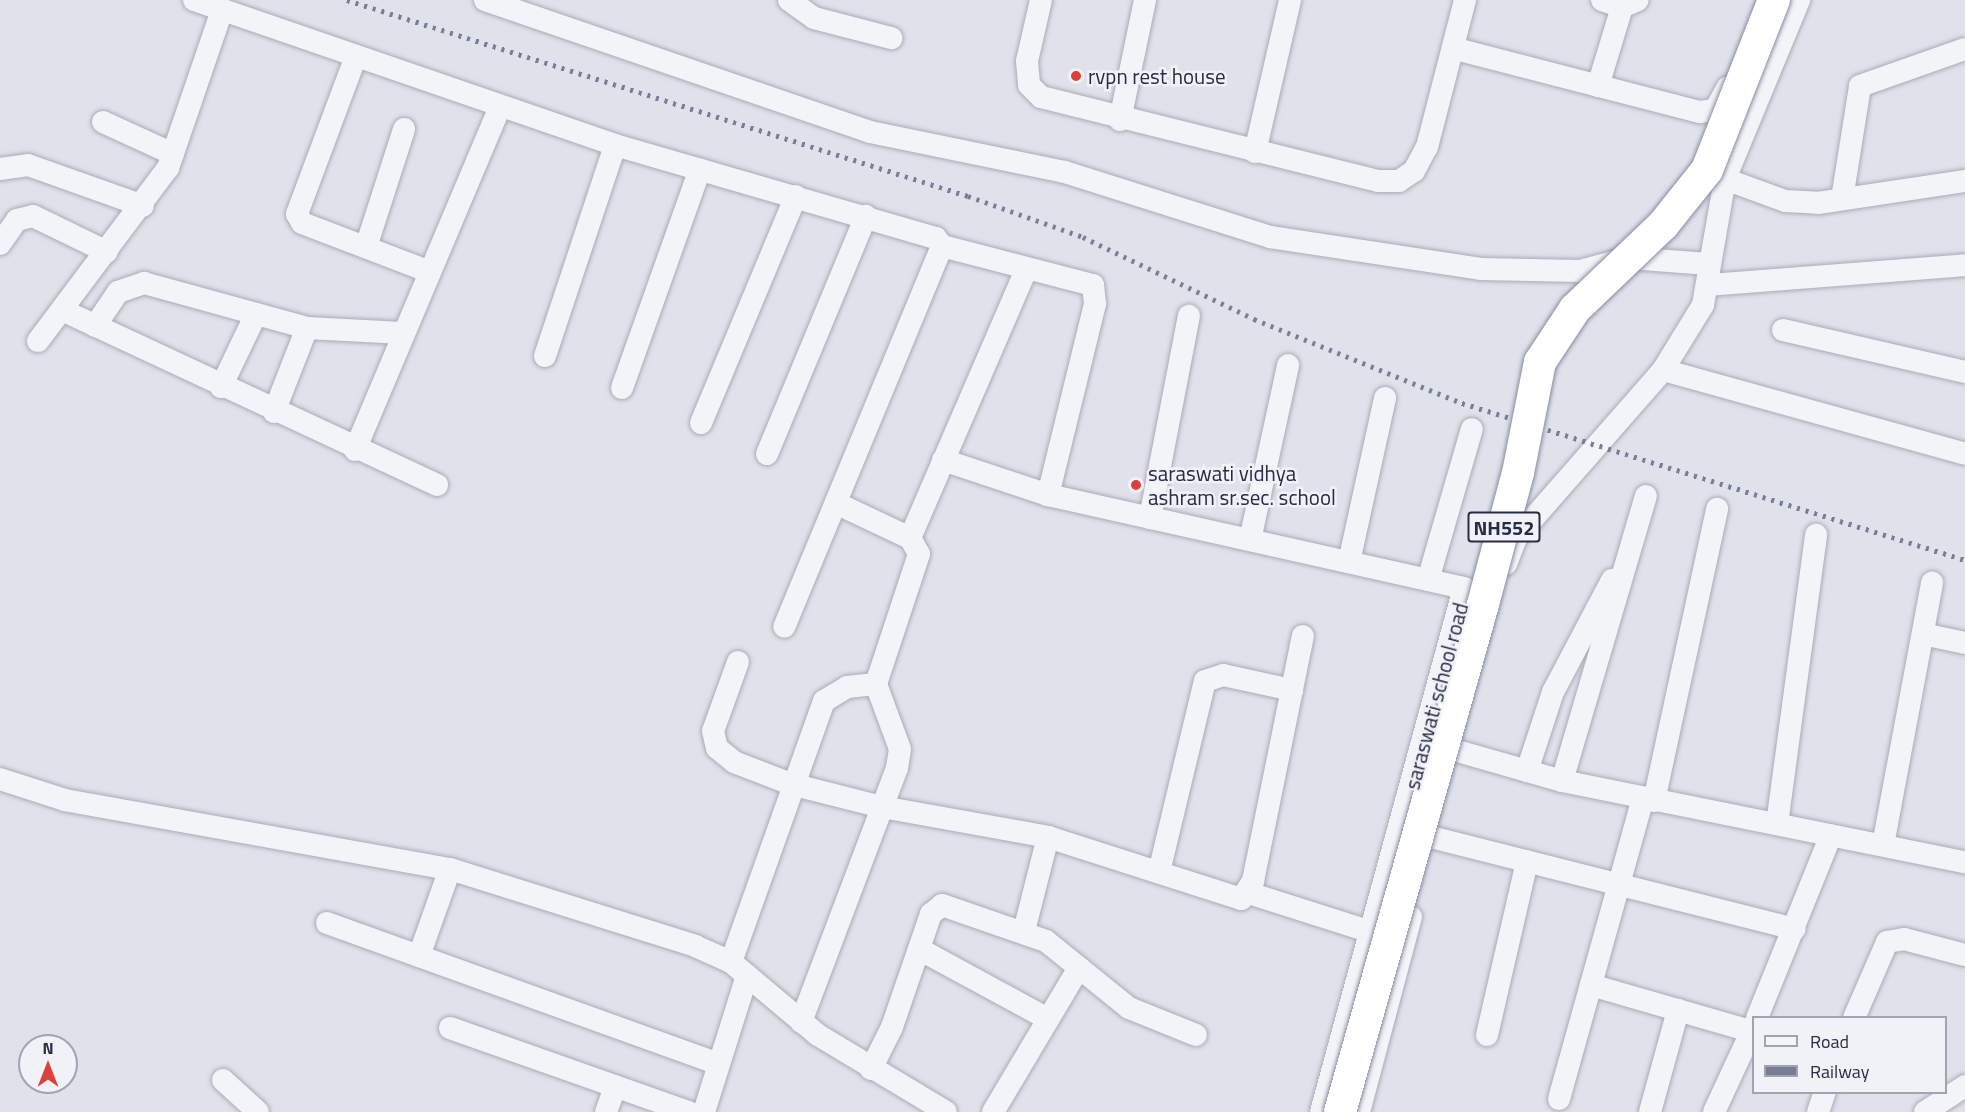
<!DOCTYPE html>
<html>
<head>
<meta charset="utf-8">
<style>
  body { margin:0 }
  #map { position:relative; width:1965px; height:1112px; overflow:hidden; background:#e0e2eb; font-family:"Titillium Web",sans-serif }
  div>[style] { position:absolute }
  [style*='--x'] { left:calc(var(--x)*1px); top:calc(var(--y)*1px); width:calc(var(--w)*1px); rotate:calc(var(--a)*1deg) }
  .roads { filter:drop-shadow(0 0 2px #a8abb9) drop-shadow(0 0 2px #a8abb9) }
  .minor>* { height:22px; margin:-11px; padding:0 11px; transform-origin:11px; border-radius:11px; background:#f3f4f8 }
  .rail>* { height:4.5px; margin-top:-2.25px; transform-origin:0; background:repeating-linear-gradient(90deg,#787d96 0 3px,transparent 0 9px) }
  .bridges { filter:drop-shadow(0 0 2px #868ca3) drop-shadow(0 0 2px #868ca3) }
  .highway-bridge>* { height:32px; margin:-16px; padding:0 16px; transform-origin:16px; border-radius:16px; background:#fff }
  .dots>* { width:16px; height:16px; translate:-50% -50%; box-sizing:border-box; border:3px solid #f0f2f8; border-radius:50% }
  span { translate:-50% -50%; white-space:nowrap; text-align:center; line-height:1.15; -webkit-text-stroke:5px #f0f2f8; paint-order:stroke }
  .shield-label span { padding:2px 4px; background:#f0f2f8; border:2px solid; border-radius:4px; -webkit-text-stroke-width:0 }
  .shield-label { font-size:20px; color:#272c44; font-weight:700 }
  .poi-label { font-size:21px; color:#272c44 }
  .left { translate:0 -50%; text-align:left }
  .street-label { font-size:21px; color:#272c44 }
  .legend { position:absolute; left:1752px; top:1016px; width:195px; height:78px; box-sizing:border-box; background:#f0f2f8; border:2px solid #a0a3b0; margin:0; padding:8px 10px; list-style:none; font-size:18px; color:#272c44 }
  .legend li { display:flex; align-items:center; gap:12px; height:30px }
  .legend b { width:30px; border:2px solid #a0a3b0 }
  .north { position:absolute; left:18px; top:1034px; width:60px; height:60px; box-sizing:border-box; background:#f0f2f8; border:2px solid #a0a3b0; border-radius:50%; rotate:0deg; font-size:16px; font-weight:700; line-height:24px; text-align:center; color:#272c44 }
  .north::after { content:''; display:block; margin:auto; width:21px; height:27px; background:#dc4038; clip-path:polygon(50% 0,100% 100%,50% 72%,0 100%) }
</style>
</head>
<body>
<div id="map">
  <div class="roads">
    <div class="minor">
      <i style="--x:194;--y:0;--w:445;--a:19"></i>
      <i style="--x:615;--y:145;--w:334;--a:16.2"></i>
      <i style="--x:936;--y:238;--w:10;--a:53"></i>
      <i style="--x:942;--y:246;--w:412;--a:112.5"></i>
      <i style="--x:485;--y:0;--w:407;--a:18.9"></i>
      <i style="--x:870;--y:132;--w:199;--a:11.6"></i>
      <i style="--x:1065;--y:172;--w:215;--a:17.6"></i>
      <i style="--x:1270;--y:237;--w:213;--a:8.6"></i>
      <i style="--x:1481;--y:269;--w:99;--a:1.2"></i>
      <i style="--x:1580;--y:271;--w:51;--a:-14.9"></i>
      <i style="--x:1629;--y:258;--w:80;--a:4.3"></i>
      <i style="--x:789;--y:0;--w:31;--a:36"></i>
      <i style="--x:814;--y:18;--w:80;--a:14.6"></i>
      <i style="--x:1041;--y:0;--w:63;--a:102.9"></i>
      <i style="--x:1027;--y:61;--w:24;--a:85"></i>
      <i style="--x:1029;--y:85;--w:17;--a:45"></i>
      <i style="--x:1041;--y:97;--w:347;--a:14"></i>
      <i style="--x:1378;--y:181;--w:21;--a:0"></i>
      <i style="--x:1399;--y:181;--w:18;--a:-34"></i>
      <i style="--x:1414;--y:171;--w:27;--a:-62"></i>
      <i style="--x:1427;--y:147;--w:152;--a:-75.5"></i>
      <i style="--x:1602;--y:0;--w:21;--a:19"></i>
      <i style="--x:1622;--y:7;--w:17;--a:-24"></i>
      <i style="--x:1456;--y:49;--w:252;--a:14.5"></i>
      <i style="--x:1700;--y:112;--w:15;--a:-8"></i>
      <i style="--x:1715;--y:110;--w:26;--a:-61"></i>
      <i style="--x:356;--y:56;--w:169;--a:110.5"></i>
      <i style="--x:297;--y:214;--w:10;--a:61"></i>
      <i style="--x:302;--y:223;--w:135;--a:20.9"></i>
      <i style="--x:1598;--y:86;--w:83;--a:-73.1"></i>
      <i style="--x:1120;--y:120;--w:123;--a:-78.2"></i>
      <i style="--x:103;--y:122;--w:77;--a:24.6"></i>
      <i style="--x:1255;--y:152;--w:156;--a:-77"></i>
      <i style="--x:0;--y:169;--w:28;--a:-8"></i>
      <i style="--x:28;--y:165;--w:122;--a:19.6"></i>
      <i style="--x:1725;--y:179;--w:64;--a:20.1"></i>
      <i style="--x:1785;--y:201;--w:33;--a:3"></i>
      <i style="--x:1818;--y:203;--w:149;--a:-8.5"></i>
      <i style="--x:1842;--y:199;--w:114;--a:-80.9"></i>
      <i style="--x:1860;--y:86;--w:111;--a:-19.4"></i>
      <i style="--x:0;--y:244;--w:29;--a:-55"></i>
      <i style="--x:17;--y:220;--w:16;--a:-14"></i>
      <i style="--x:33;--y:216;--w:82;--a:25.9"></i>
      <i style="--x:942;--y:246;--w:156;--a:14.5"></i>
      <i style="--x:1093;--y:285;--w:19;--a:84"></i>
      <i style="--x:1095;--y:304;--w:197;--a:103.8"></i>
      <i style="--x:366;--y:247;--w:124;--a:-72.1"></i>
      <i style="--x:1708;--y:285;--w:258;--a:-4.4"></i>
      <i style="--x:62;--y:310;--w:414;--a:25"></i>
      <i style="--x:95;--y:326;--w:41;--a:-55.9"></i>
      <i style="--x:118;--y:292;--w:28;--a:-19"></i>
      <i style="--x:144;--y:283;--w:169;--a:15.4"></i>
      <i style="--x:307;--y:328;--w:96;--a:3"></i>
      <i style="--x:1783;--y:330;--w:187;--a:13"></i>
      <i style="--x:38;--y:341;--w:216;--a:-53.1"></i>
      <i style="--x:168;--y:168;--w:167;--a:-71.1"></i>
      <i style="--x:545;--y:356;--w:222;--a:-71.6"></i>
      <i style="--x:1663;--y:370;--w:313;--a:15.5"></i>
      <i style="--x:221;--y:387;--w:81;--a:-64.4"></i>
      <i style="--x:622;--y:388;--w:232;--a:-70.4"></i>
      <i style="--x:274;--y:412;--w:90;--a:-68.6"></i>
      <i style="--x:701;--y:423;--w:246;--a:-67.3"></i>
      <i style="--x:355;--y:450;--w:373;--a:-67.1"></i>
      <i style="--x:767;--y:454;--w:258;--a:-67.4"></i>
      <i style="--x:943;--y:460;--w:111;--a:18.4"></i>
      <i style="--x:1048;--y:495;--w:426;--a:12.6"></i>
      <i style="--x:1464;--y:588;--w:543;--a:105.26"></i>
      <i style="--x:1150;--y:518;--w:206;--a:-79.1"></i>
      <i style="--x:910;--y:538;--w:292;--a:-66.6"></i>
      <i style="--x:1250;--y:540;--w:179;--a:-77.7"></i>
      <i style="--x:1349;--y:562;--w:168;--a:-77.6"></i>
      <i style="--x:1506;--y:564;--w:28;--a:-69"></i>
      <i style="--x:1516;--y:538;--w:223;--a:-48.8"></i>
      <i style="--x:1663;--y:370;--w:76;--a:-58.4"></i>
      <i style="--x:1703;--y:305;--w:128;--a:-80.1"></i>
      <i style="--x:1725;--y:179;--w:194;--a:-67.5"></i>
      <i style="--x:1428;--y:580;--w:157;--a:-73.8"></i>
      <i style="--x:1923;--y:634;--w:43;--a:12.1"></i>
      <i style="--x:738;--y:662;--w:73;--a:109.9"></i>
      <i style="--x:713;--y:731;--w:17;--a:77"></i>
      <i style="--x:717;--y:748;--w:22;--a:39"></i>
      <i style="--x:734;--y:762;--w:61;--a:21.1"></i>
      <i style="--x:791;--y:784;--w:94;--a:14.2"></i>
      <i style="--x:882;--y:807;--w:169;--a:10.2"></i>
      <i style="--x:1048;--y:837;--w:203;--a:17.8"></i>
      <i style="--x:1241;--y:899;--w:22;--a:-56"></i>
      <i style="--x:1253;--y:881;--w:250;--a:-78.5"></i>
      <i style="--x:1454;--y:750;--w:112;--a:16"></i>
      <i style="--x:1562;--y:781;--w:411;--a:11.4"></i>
      <i style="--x:1527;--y:771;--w:83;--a:-71.8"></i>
      <i style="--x:1553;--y:692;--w:127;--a:-62.2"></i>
      <i style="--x:0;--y:779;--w:68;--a:17.9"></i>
      <i style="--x:65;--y:800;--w:391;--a:10.2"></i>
      <i style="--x:450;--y:869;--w:257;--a:17.4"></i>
      <i style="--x:695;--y:946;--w:39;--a:24"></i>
      <i style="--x:731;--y:962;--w:114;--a:40"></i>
      <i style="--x:818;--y:1035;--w:149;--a:31"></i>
      <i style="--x:1562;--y:781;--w:297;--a:-73.6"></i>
      <i style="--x:1654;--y:801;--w:299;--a:-77.8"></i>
      <i style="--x:1777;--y:824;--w:292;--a:-82.3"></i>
      <i style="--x:1431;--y:837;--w:375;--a:14.2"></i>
      <i style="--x:1883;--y:845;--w:267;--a:-79.4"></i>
      <i style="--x:1159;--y:872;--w:196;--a:-76.5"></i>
      <i style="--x:1205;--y:681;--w:19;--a:-18"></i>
      <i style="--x:1223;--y:675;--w:71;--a:12.3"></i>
      <i style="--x:1249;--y:893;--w:128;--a:17.7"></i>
      <i style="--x:327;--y:923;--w:416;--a:19.8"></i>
      <i style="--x:1024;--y:931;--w:97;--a:-75.7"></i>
      <i style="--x:919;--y:949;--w:147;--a:28.5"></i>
      <i style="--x:419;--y:956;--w:92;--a:-70.4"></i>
      <i style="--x:731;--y:962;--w:277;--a:-70.4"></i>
      <i style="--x:824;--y:701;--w:27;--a:-31"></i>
      <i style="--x:847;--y:687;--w:29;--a:-6"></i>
      <i style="--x:1591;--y:985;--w:166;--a:16.1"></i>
      <i style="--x:1757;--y:1018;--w:197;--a:-68"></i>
      <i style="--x:1854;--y:1018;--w:83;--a:-66.5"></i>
      <i style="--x:1887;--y:942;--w:17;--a:-10"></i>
      <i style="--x:1904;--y:939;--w:63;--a:14.7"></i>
      <i style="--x:801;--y:1022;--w:272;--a:-69.3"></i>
      <i style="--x:897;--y:768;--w:19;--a:-81"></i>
      <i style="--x:900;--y:749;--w:69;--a:-110.3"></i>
      <i style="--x:876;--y:684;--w:137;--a:-71.7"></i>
      <i style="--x:919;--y:554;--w:18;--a:-119"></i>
      <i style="--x:910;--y:538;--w:82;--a:-154.7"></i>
      <i style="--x:450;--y:1028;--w:253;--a:19.4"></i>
      <i style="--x:1487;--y:1035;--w:178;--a:-77"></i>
      <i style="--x:871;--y:1069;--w:47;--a:-63.4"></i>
      <i style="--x:892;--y:1027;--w:120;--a:-71"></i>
      <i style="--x:931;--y:914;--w:14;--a:-39"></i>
      <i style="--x:942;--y:905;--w:110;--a:19.1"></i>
      <i style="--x:1046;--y:941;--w:107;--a:38.9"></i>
      <i style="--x:1129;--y:1008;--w:72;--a:21.9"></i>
      <i style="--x:223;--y:1080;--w:47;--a:42.4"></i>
      <i style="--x:1559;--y:1099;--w:313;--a:-74.4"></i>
      <i style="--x:606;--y:1112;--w:27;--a:-70"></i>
      <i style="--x:704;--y:1112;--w:143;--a:-72.5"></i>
      <i style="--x:993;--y:1112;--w:168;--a:-59.2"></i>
      <i style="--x:1359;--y:1112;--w:202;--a:-75.1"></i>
      <i style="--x:1650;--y:1112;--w:106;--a:-74.6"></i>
      <i style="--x:1714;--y:1112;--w:95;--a:-65.1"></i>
      <i style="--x:1818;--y:1112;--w:21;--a:-71"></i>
      <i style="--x:1925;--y:1112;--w:48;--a:-33"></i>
    </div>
  </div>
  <div class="rail">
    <i style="--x:347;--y:0;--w:651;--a:17.52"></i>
    <i style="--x:968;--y:196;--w:122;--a:19.6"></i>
    <i style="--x:1083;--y:237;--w:190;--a:25.6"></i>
    <i style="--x:1254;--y:319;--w:224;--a:22"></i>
    <i style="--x:1462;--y:403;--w:527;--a:17.33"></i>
  </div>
  <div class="bridges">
    <div class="highway-bridge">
      <i style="--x:1340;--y:1112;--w:524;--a:-74.27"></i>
      <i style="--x:1482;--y:608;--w:140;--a:-75.1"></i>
      <i style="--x:1518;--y:473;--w:113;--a:-78.8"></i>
      <i style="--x:1540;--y:362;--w:64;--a:-56.6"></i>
      <i style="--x:1575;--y:309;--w:122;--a:-43.7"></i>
      <i style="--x:1663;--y:225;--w:70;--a:-51.3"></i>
      <i style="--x:1707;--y:170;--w:183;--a:-68.5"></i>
    </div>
  </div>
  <div class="dots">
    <i style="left:1076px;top:76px;background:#dc4038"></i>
    <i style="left:1136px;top:485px;background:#dc4038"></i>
  </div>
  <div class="shield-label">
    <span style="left:1504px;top:527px">NH552</span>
  </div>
  <div class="poi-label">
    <span class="left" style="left:1088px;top:76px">rvpn rest house</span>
    <span class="left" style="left:1148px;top:485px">saraswati vidhya<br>ashram sr.sec. school</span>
  </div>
  <div class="street-label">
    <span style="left:1436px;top:696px;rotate:-75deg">saraswati school road</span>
  </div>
  <ul class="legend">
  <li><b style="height:8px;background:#f3f4f8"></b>Road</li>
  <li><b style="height:8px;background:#787d96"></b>Railway</li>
  </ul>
  <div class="north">N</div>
</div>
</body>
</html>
